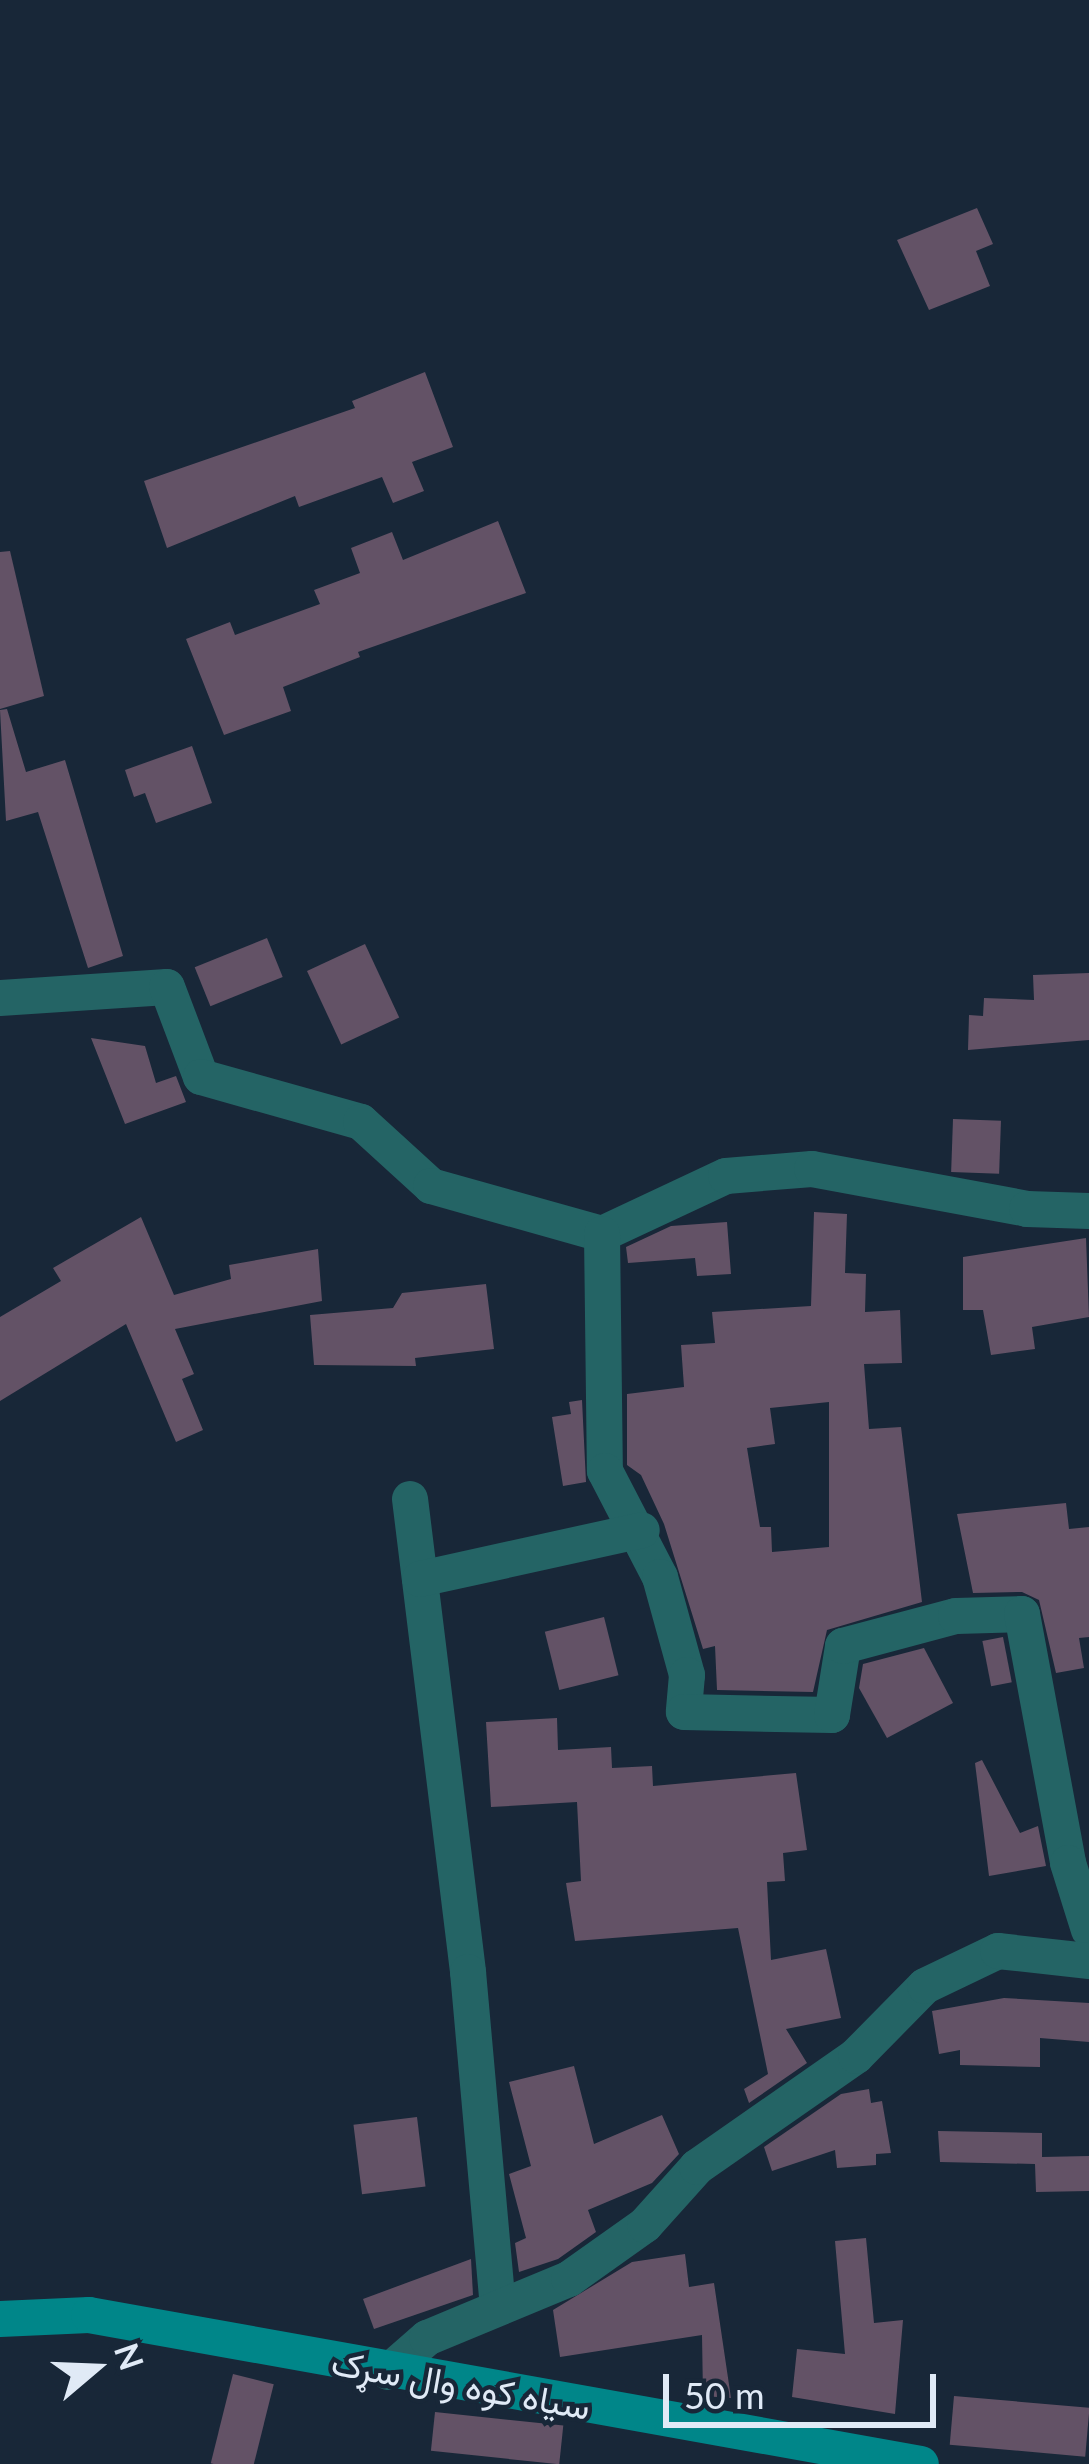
<!DOCTYPE html>
<html>
<head>
<meta charset="utf-8">
<style>
  body { margin:0 }
  #map { position:relative; width:1089px; height:2464px; overflow:hidden; background:#182738; font-family:Lato,Vazirmatn,sans-serif }
  div>[style] { position:absolute }
  [style*='--x'] { left:calc(var(--x)*1px); top:calc(var(--y)*1px); width:calc(var(--w)*1px); rotate:calc(var(--a)*1deg) }
  .building>* { inset:0; background:#635266; transform-origin:0 0 }
  .street>* { height:36px; margin:-18px; padding:0 18px; transform-origin:18px; border-radius:18px; background:#246465 }
  .secondary>* { height:36px; margin:-18px; padding:0 18px; transform-origin:18px; border-radius:18px; background:#008689 }
  span { translate:-50% -50%; white-space:nowrap; text-align:center; line-height:1.15; -webkit-text-stroke:9px #182738; paint-order:stroke }
  .street-label { font-size:36px; color:#e0eaf6 }
  .north { position:absolute; left:36px; top:2308px; width:120px; height:120px; -webkit-text-stroke:9px #182738; paint-order:stroke; rotate:71deg; font-size:33px; font-weight:700; line-height:48px; text-align:center; color:#e0eaf6 }
  .north::after { content:''; display:block; margin:auto; width:42px; height:54px; background:#e0eaf6; clip-path:polygon(50% 0,100% 100%,50% 72%,0 100%) }
  .scale { position:absolute; left:663px; top:2374px; width:273px; height:54px; box-sizing:border-box; border:6px solid #e0eaf6; border-top:0; padding-left:15px; font-size:36px; line-height:42px; white-space:nowrap; color:#e0eaf6; -webkit-text-stroke:9px #182738; paint-order:stroke }
</style>
</head>
<body>
<div id="map">
  <div class="building">
    <i style="clip-path:polygon(977px 208px,993px 244px,976px 251px,990px 286px,929px 310px,897px 240px)"></i>
    <i style="clip-path:polygon(425px 372px,453px 447px,412px 462px,424px 491px,393px 503px,382px 477px,299px 507px,295px 496px,167px 548px,144px 481px,355px 408px,352px 401px)"></i>
    <i style="clip-path:polygon(498px 521px,526px 593px,358px 652px,360px 657px,283px 687px,291px 711px,224px 735px,186px 639px,230px 622px,235px 635px,320px 604px,314px 590px,360px 573px,351px 548px,392px 532px,403px 560px)"></i>
    <i style="clip-path:polygon(10px 551px,44px 696px,0 709px,0 552px)"></i>
    <i style="clip-path:polygon(7px 709px,26px 772px,65px 760px,123px 956px,88px 968px,38px 812px,6px 821px,0 710px)"></i>
    <i style="clip-path:polygon(192px 746px,212px 803px,156px 823px,145px 793px,134px 797px,125px 770px)"></i>
    <i style="left:267px;top:938px;width:42px;height:78px;rotate:68deg"></i>
    <i style="left:365px;top:944px;width:81px;height:64px;rotate:65deg"></i>
    <i style="clip-path:polygon(1089px 973px,1089px 1040px,968px 1050px,969px 1015px,983px 1016px,984px 998px,1034px 1000px,1033px 975px)"></i>
    <i style="clip-path:polygon(91px 1038px,145px 1046px,156px 1083px,176px 1076px,186px 1102px,125px 1124px)"></i>
    <i style="left:953px;top:1119px;width:48px;height:53px;rotate:2deg"></i>
    <i style="clip-path:polygon(evenodd,814px 1212px,847px 1214px,845px 1273px,866px 1274px,865px 1312px,900px 1310px,902px 1363px,864px 1364px,869px 1429px,901px 1427px,922px 1602px,827px 1630px,813px 1692px,717px 1690px,715px 1646px,703px 1649px,664px 1524px,641px 1475px,627px 1465px,627px 1394px,684px 1387px,681px 1345px,715px 1343px,712px 1312px,811px 1306px,814px 1212px,829px 1402px,829px 1547px,772px 1552px,771px 1527px,760px 1527px,747px 1448px,775px 1444px,770px 1408px,829px 1402px)"></i>
    <i style="clip-path:polygon(141px 1217px,174px 1295px,231px 1279px,229px 1265px,318px 1249px,322px 1301px,175px 1329px,194px 1374px,182px 1379px,203px 1430px,176px 1442px,126px 1324px,0 1401px,0 1317px,61px 1281px,53px 1268px)"></i>
    <i style="clip-path:polygon(727px 1222px,731px 1274px,697px 1276px,695px 1258px,628px 1263px,626px 1247px,671px 1226px)"></i>
    <i style="clip-path:polygon(1086px 1238px,1089px 1317px,1032px 1327px,1035px 1349px,991px 1355px,983px 1310px,963px 1310px,963px 1257px)"></i>
    <i style="clip-path:polygon(486px 1284px,494px 1349px,415px 1358px,416px 1366px,314px 1365px,310px 1315px,393px 1308px,402px 1293px)"></i>
    <i style="clip-path:polygon(582px 1400px,586px 1482px,563px 1486px,552px 1417px,571px 1414px,569px 1402px)"></i>
    <i style="clip-path:polygon(1066px 1503px,1069px 1529px,1089px 1527px,1089px 1637px,1079px 1638px,1084px 1668px,1056px 1673px,1039px 1600px,1022px 1592px,973px 1593px,957px 1514px)"></i>
    <i style="left:604px;top:1617px;width:60px;height:61px;rotate:76deg"></i>
    <i style="left:1003px;top:1637px;width:46px;height:21px;rotate:79deg"></i>
    <i style="clip-path:polygon(924px 1648px,953px 1703px,887px 1738px,859px 1688px,863px 1664px)"></i>
    <i style="clip-path:polygon(557px 1718px,558px 1750px,611px 1747px,612px 1768px,652px 1766px,653px 1786px,796px 1773px,807px 1850px,783px 1853px,785px 1881px,767px 1882px,771px 1960px,826px 1949px,841px 2018px,786px 2029px,807px 2063px,749px 2103px,744px 2089px,768px 2074px,738px 1928px,575px 1941px,566px 1883px,581px 1881px,577px 1802px,491px 1807px,486px 1722px)"></i>
    <i style="clip-path:polygon(982px 1760px,1020px 1833px,1038px 1826px,1046px 1866px,989px 1876px,975px 1763px)"></i>
    <i style="clip-path:polygon(1004px 1998px,1089px 2003px,1089px 2042px,1040px 2038px,1040px 2067px,960px 2065px,960px 2050px,939px 2054px,932px 2011px)"></i>
    <i style="clip-path:polygon(574px 2066px,594px 2144px,662px 2115px,679px 2154px,652px 2183px,588px 2210px,596px 2232px,558px 2259px,519px 2272px,515px 2243px,526px 2238px,509px 2174px,531px 2166px,509px 2082px)"></i>
    <i style="clip-path:polygon(869px 2089px,871px 2103px,882px 2101px,891px 2153px,876px 2154px,876px 2165px,837px 2168px,835px 2150px,772px 2171px,764px 2147px,841px 2094px)"></i>
    <i style="left:417px;top:2117px;width:70px;height:64px;rotate:83deg"></i>
    <i style="clip-path:polygon(938px 2131px,1042px 2133px,1042px 2157px,1089px 2156px,1089px 2191px,1036px 2192px,1035px 2164px,940px 2162px)"></i>
    <i style="clip-path:polygon(866px 2238px,874px 2323px,903px 2320px,895px 2414px,792px 2397px,797px 2349px,845px 2354px,835px 2241px)"></i>
    <i style="clip-path:polygon(685px 2254px,689px 2287px,714px 2283px,731px 2398px,703px 2396px,702px 2335px,560px 2357px,553px 2310px,632px 2262px)"></i>
    <i style="clip-path:polygon(471px 2259px,473px 2295px,374px 2329px,363px 2299px)"></i>
    <i style="left:233px;top:2374px;width:42px;height:92px;rotate:14deg"></i>
    <i style="left:954px;top:2396px;width:136px;height:49px;rotate:5deg"></i>
    <i style="left:435px;top:2412px;width:129px;height:39px;rotate:6deg"></i>
  </div>
  <div class="street">
    <i style="--x:0;--y:998;--w:167;--a:-3.8"></i>
    <i style="--x:167;--y:987;--w:96;--a:69.3"></i>
    <i style="--x:201;--y:1077;--w:166;--a:15.7"></i>
    <i style="--x:361;--y:1122;--w:95;--a:42.4"></i>
    <i style="--x:431;--y:1186;--w:178;--a:15.7"></i>
    <i style="--x:602;--y:1234;--w:137;--a:-25.1"></i>
    <i style="--x:726;--y:1176;--w:86;--a:-4.7"></i>
    <i style="--x:812;--y:1169;--w:219;--a:10.5"></i>
    <i style="--x:1027;--y:1209;--w:62;--a:1.8"></i>
    <i style="--x:602;--y:1234;--w:237;--a:89.3"></i>
    <i style="--x:605;--y:1471;--w:119;--a:62.6"></i>
    <i style="--x:660;--y:1577;--w:102;--a:74.6"></i>
    <i style="--x:687;--y:1675;--w:37;--a:95"></i>
    <i style="--x:684;--y:1712;--w:148;--a:1.2"></i>
    <i style="--x:832;--y:1715;--w:70;--a:-80.9"></i>
    <i style="--x:843;--y:1646;--w:117;--a:-14.9"></i>
    <i style="--x:956;--y:1616;--w:66;--a:-1.7"></i>
    <i style="--x:1022;--y:1614;--w:253;--a:79.5"></i>
    <i style="--x:1068;--y:1863;--w:70;--a:72.6"></i>
    <i style="--x:410;--y:1499;--w:477;--a:83"></i>
    <i style="--x:468;--y:1972;--w:337;--a:84.9"></i>
    <i style="--x:420;--y:1579;--w:227;--a:-12.4"></i>
    <i style="--x:388;--y:2372;--w:52;--a:-41.1"></i>
    <i style="--x:427;--y:2338;--w:154;--a:-22.6"></i>
    <i style="--x:569;--y:2279;--w:93;--a:-35.4"></i>
    <i style="--x:645;--y:2225;--w:78;--a:-48.1"></i>
    <i style="--x:697;--y:2167;--w:194;--a:-34.9"></i>
    <i style="--x:856;--y:2056;--w:98;--a:-45.4"></i>
    <i style="--x:925;--y:1986;--w:81;--a:-25.6"></i>
    <i style="--x:998;--y:1951;--w:92;--a:6.3"></i>
  </div>
  <div class="secondary">
    <i style="--x:0;--y:2319;--w:89;--a:-2.6"></i>
    <i style="--x:89;--y:2315;--w:845;--a:10.15"></i>
  </div>
  <div class="street-label">
    <span style="left:461px;top:2384px;rotate:10deg">سیاه کوه وال سړک</span>
  </div>
  <div class="north">N</div>
  <div class="scale">50 m</div>
</div>
</body>
</html>
